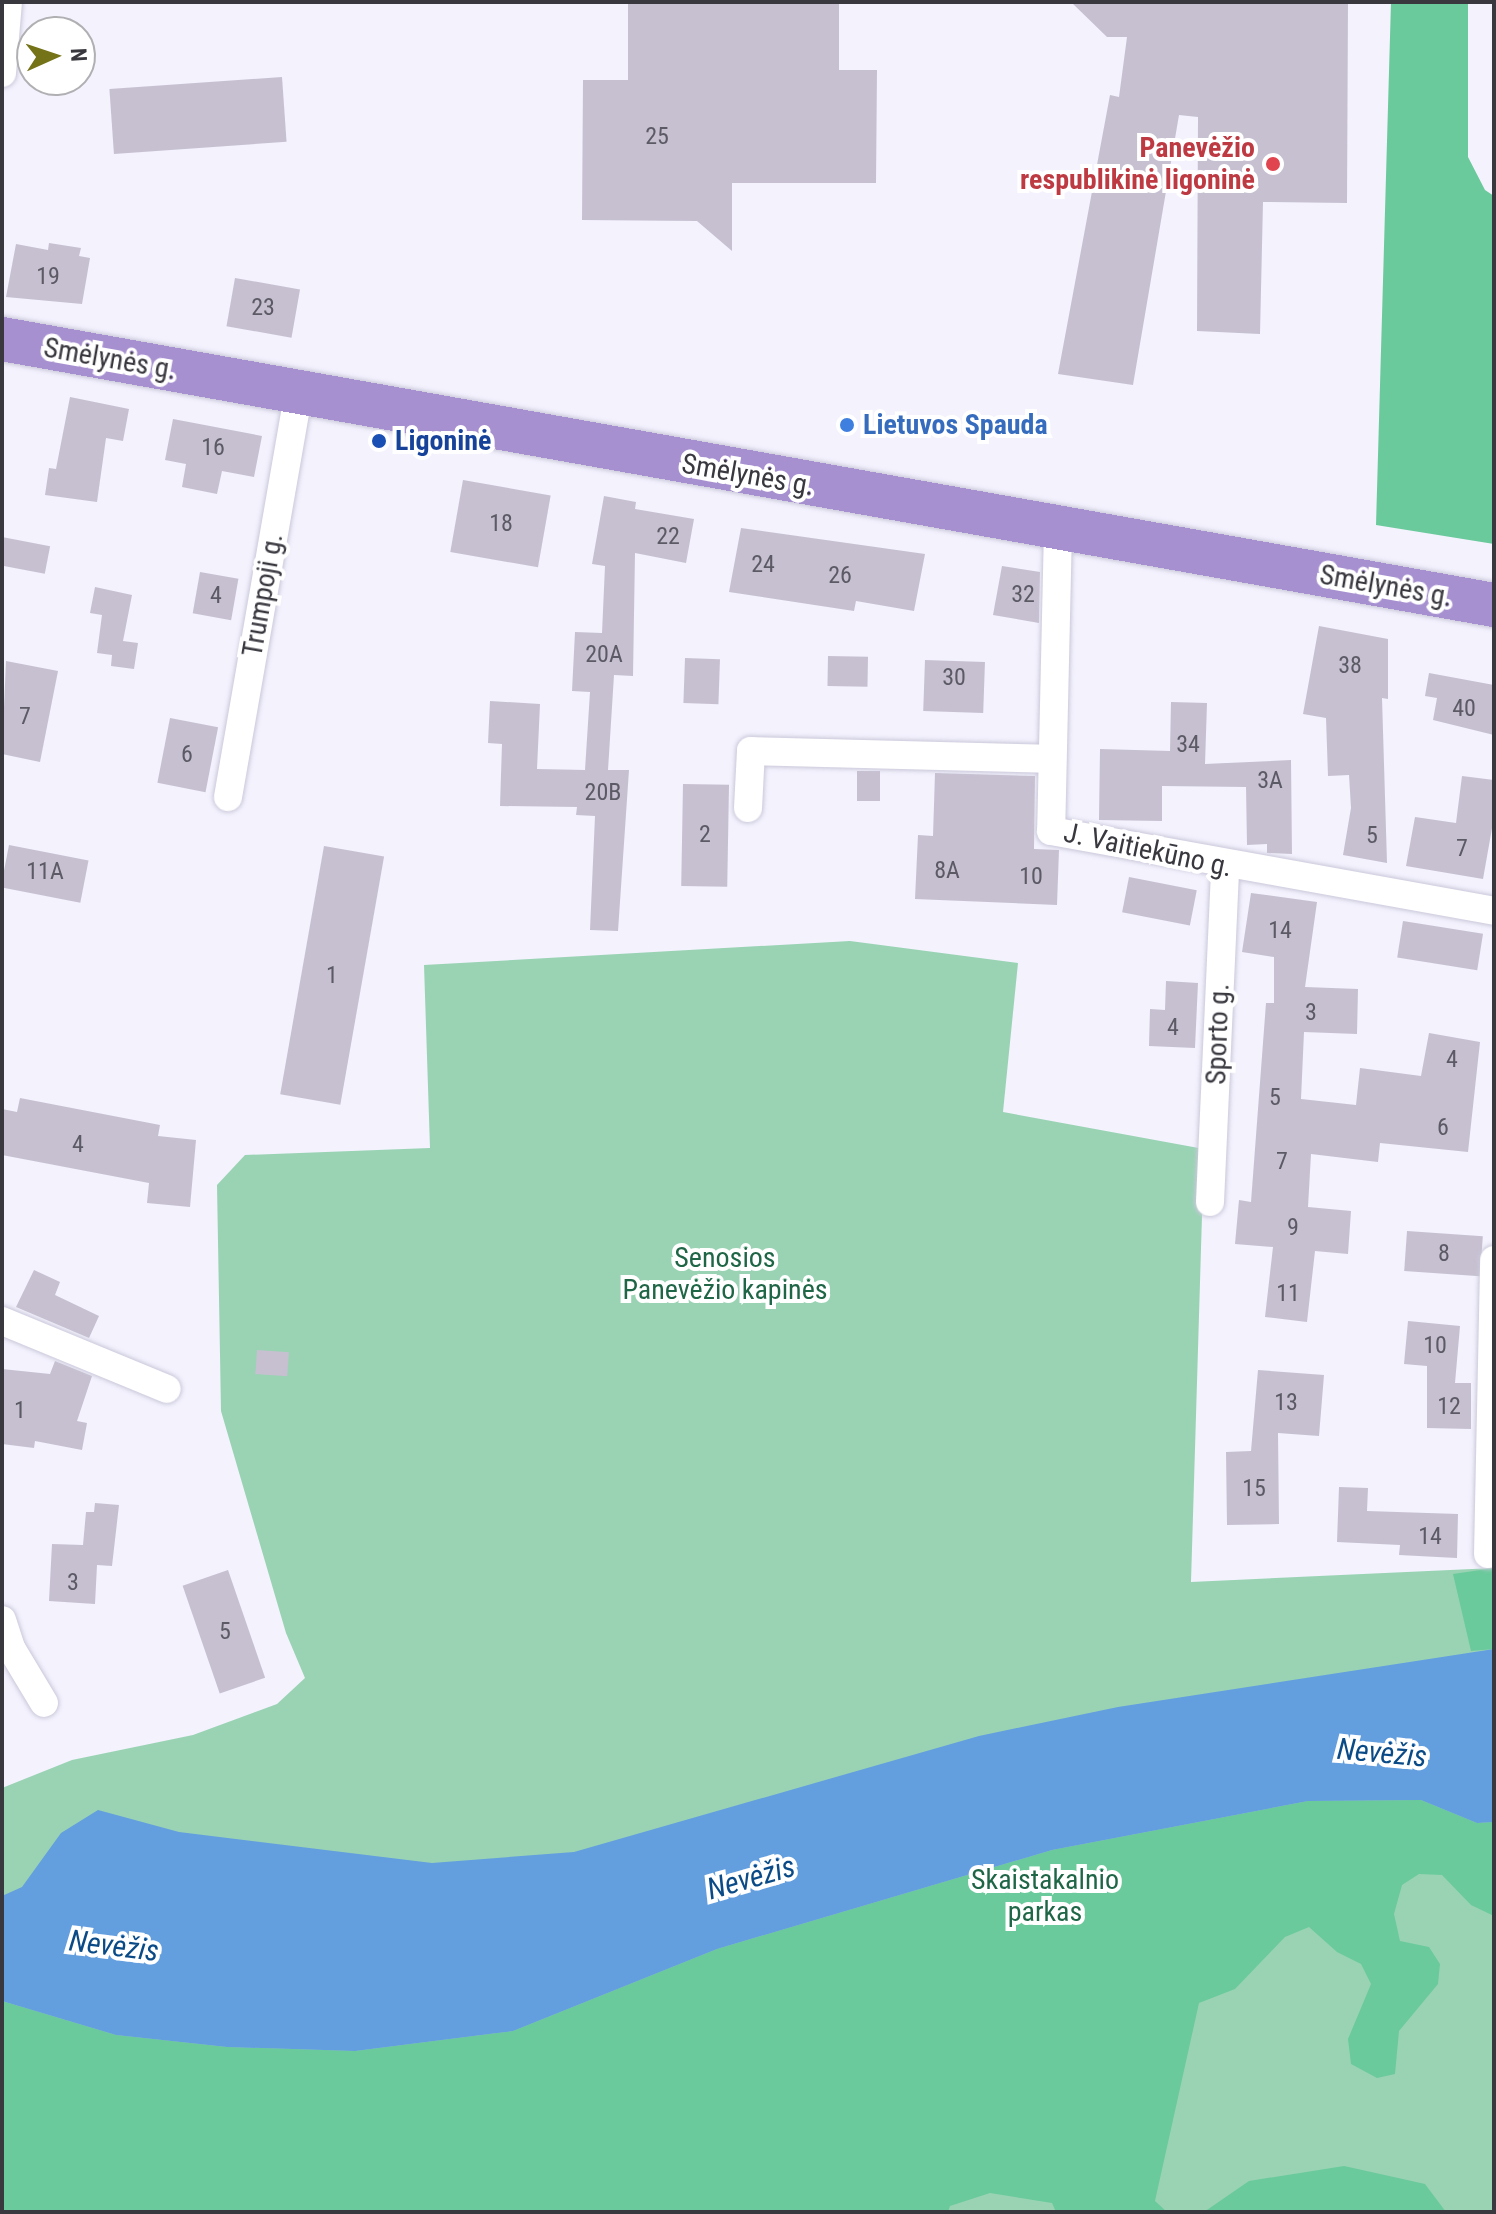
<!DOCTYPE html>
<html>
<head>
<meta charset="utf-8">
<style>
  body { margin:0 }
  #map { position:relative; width:1496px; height:2214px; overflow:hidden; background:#f3f2fd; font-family:"Roboto Condensed",sans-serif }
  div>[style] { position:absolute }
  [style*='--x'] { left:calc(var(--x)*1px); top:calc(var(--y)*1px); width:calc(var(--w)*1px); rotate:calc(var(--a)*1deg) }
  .green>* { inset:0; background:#99d3b4 }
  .forest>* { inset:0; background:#6aca9b }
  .water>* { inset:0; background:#639edf }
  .building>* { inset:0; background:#c7c0d1; transform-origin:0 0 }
  .roads { filter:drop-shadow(0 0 2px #cac8da) drop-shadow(0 0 2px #cac8da) }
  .street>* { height:28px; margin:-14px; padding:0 14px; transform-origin:14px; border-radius:14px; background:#fff }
  .highway>* { height:44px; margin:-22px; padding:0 22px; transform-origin:22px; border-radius:22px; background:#a790d0 }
  .dots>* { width:22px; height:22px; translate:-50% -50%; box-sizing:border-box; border:4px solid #fff; border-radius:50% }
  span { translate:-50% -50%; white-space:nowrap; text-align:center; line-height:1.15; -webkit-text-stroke:8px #fff; paint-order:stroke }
  .number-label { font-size:24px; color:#5c5a64 }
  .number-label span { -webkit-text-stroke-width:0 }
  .health-label { font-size:28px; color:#be3a42; font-weight:700 }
  .right { translate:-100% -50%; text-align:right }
  .street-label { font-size:28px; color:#39383f }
  .shop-label { font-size:28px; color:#366cbe; font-weight:700 }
  .left { translate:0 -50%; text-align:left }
  .transit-label { font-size:28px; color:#164399; font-weight:700 }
  .park-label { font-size:28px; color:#1f6647 }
  .water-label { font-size:30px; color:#0a4b87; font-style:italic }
  .frame { position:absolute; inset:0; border:4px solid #39383f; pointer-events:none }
  .north { position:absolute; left:16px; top:16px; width:80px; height:80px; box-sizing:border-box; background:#fff; border:2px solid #b0afb2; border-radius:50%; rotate:87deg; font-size:22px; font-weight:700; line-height:32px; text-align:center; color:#39383f }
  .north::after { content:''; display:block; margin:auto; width:28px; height:36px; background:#757317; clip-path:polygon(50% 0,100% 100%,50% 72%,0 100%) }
</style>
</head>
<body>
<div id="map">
  <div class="green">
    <i style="clip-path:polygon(850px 941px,1018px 963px,1003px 1112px,1204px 1149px,1191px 1582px,1494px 1568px,1494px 2212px,2px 2212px,2px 1788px,72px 1760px,193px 1735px,277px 1704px,305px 1678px,286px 1633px,221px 1411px,217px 1185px,245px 1155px,430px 1148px,424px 965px)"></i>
  </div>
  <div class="forest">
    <i style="clip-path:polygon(1391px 2px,1468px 2px,1468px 157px,1485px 190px,1494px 196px,1494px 544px,1376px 525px)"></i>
    <i style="clip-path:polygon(1494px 1568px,1494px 1649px,1471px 1651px,1453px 1574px)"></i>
    <i style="clip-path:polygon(1421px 1800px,1477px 1823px,1494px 1822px,1494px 1916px,1471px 1905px,1442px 1875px,1419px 1874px,1402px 1885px,1394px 1914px,1400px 1941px,1429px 1947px,1440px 1964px,1438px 1984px,1399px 2031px,1395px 2074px,1377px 2078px,1351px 2064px,1348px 2039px,1371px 1984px,1361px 1964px,1337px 1952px,1309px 1927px,1285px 1937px,1235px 1989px,1199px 2003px,1155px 2201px,1167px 2212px,1056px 2212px,1052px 2203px,990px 2193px,950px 2206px,948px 2212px,2px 2212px,2px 2001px,116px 2035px,227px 2047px,355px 2051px,513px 2031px,717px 1949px,1052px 1850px,1308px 1801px)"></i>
    <i style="clip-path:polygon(1344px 2166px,1425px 2184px,1446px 2212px,1204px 2212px,1249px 2181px)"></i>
  </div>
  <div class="water">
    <i style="clip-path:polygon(1494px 1649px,1494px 1822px,1477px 1823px,1421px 1800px,1308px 1801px,1052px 1850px,717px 1949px,513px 2031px,355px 2051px,227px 2047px,116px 2035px,2px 2001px,2px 1896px,22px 1887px,61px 1833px,98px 1810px,179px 1832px,432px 1863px,574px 1852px,979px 1736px,1118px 1707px)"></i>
  </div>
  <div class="building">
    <i style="clip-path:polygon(628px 2px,839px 2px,839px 70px,877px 70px,876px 183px,732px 183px,732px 251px,697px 221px,582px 220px,583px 80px,628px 80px)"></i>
    <i style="clip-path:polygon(1071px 2px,1348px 2px,1347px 203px,1263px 202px,1260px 334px,1197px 331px,1198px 117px,1179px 115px,1133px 385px,1058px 374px,1110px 95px,1119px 97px,1127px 37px,1107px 37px)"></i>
    <i style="left:282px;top:77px;width:65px;height:173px;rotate:86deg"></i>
    <i style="clip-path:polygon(49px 243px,81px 248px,79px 256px,90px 258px,82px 304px,6px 297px,16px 244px,48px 250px)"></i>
    <i style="left:235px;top:278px;width:66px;height:49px;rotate:10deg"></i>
    <i style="clip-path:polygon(70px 397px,129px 409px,123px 441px,106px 438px,97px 502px,45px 495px,49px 468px,56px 469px)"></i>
    <i style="clip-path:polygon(173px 419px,262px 436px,254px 477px,222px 471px,217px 494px,182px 487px,186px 464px,165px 460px)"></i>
    <i style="left:463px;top:480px;width:89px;height:73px;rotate:10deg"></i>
    <i style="clip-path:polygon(604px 496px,636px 502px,635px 509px,694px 519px,686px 563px,635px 553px,633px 676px,614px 675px,608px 770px,629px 770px,618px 931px,590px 930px,595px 816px,576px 815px,577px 807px,500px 806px,502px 744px,488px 743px,490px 701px,540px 704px,537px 769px,585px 770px,590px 692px,572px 691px,575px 632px,602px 633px,605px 566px,592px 564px)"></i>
    <i style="clip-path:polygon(741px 528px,925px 554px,914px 611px,856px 601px,854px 611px,729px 592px)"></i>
    <i style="left:2px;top:537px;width:49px;height:28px;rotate:11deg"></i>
    <i style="clip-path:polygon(1002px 566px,1040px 572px,1039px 623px,993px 615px)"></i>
    <i style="left:200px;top:572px;width:39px;height:42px;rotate:10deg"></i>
    <i style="clip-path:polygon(95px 587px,132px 595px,123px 641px,138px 643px,134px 669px,111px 666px,112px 655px,97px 653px,102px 615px,90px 613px)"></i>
    <i style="clip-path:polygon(1319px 626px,1388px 639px,1388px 699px,1382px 698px,1387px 863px,1343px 855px,1351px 808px,1349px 775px,1328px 776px,1326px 718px,1303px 714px)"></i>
    <i style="left:828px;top:656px;width:40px;height:30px;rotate:1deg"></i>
    <i style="left:685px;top:658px;width:35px;height:45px;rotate:2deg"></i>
    <i style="left:925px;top:660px;width:60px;height:51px;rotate:2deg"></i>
    <i style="clip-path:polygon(6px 661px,58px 671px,40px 762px,2px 754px)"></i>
    <i style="clip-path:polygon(1429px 673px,1494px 685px,1494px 735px,1433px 720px,1437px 698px,1425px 696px)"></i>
    <i style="clip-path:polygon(1171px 702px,1207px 703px,1205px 764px,1291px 760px,1292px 854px,1267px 853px,1267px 844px,1247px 845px,1246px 787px,1162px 786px,1162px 821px,1099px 820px,1100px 749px,1170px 751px)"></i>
    <i style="left:170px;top:718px;width:49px;height:66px;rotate:11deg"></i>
    <i style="left:857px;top:771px;width:23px;height:30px"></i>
    <i style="clip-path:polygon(935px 773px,1035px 776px,1034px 849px,1059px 850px,1057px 905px,915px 899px,918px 835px,933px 836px)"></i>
    <i style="clip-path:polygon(1462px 776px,1494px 780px,1494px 817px,1483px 879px,1406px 866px,1415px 817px,1456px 823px)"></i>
    <i style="left:683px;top:784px;width:46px;height:102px;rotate:1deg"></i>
    <i style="left:9px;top:845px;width:81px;height:43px;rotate:11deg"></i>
    <i style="left:324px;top:846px;width:61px;height:252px;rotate:10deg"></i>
    <i style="left:1129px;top:877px;width:69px;height:36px;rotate:11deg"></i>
    <i style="clip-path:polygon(1251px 893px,1317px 902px,1305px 987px,1358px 989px,1357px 1034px,1304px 1032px,1301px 1099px,1356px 1105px,1360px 1068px,1421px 1076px,1429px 1033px,1480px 1042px,1468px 1152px,1380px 1143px,1378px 1162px,1311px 1154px,1308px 1207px,1351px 1211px,1348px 1254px,1315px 1251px,1307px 1322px,1265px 1317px,1273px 1247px,1235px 1244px,1239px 1200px,1251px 1202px,1266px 1003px,1274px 1003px,1274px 957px,1242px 952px)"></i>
    <i style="left:1403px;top:921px;width:81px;height:37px;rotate:9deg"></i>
    <i style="clip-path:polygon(1166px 981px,1198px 983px,1195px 1048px,1149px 1046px,1150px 1009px,1165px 1010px)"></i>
    <i style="clip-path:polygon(20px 1098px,160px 1125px,158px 1136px,196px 1140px,190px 1207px,147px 1203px,149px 1183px,2px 1155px,2px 1109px,17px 1112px)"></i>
    <i style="left:1407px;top:1231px;width:76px;height:40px;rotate:4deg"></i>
    <i style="clip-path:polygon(34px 1270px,60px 1282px,55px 1295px,99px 1316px,89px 1338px,16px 1307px)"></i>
    <i style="clip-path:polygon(1408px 1321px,1460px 1326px,1455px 1383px,1471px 1383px,1471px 1429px,1427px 1428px,1427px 1366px,1404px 1364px)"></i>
    <i style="left:257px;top:1350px;width:32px;height:24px;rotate:4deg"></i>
    <i style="clip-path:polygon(55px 1361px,92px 1376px,77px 1421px,87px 1423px,82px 1450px,35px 1441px,34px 1448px,2px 1444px,2px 1369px,50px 1374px)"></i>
    <i style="clip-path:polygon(1258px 1370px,1324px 1375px,1319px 1436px,1278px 1433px,1279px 1524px,1227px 1525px,1226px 1452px,1251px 1451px)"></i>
    <i style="clip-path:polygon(1339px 1487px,1368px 1488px,1367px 1511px,1458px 1514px,1457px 1558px,1399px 1555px,1400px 1545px,1337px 1542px)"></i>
    <i style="clip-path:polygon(95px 1503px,119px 1505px,112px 1566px,97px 1565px,95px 1604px,49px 1601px,52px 1544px,83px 1545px,86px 1512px,94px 1512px)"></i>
    <i style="left:228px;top:1570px;width:114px;height:48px;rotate:71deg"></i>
  </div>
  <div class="roads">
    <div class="street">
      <i style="--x:2;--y:73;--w:71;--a:-85.2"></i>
      <i style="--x:1058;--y:529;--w:302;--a:91.3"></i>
      <i style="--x:1051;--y:831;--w:450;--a:10.2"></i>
      <i style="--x:228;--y:797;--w:409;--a:-80.1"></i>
      <i style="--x:748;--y:808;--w:57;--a:-87"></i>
      <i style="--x:751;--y:751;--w:301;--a:1.5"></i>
      <i style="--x:1210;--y:1202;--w:336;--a:-87.4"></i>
      <i style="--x:2;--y:1321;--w:178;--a:22.4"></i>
      <i style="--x:1488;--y:1554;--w:294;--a:-88.8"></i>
      <i style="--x:2;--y:1620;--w:29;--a:72"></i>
      <i style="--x:11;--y:1648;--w:64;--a:59"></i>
    </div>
    <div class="highway">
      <i style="--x:2;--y:339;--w:1516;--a:10.11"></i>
    </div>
  </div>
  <div class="dots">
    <i style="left:1273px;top:164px;background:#e0444e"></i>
    <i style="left:847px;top:425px;background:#3f7fe0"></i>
    <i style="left:379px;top:441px;background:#1a4fb4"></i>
  </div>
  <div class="number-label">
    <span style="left:657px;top:137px">25</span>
    <span style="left:48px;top:277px">19</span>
    <span style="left:263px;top:308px">23</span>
    <span style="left:213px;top:448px">16</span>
    <span style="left:501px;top:524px">18</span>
    <span style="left:668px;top:537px">22</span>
    <span style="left:763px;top:565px">24</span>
    <span style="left:840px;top:576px">26</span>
    <span style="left:1023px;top:595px">32</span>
    <span style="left:216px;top:596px">4</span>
    <span style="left:604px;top:655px">20A</span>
    <span style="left:1350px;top:666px">38</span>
    <span style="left:954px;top:678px">30</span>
    <span style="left:1464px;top:709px">40</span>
    <span style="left:25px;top:717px">7</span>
    <span style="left:1188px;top:745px">34</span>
    <span style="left:187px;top:755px">6</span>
    <span style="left:1270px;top:781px">3A</span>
    <span style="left:603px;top:793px">20B</span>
    <span style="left:705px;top:835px">2</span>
    <span style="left:1372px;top:836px">5</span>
    <span style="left:1462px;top:849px">7</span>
    <span style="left:947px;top:871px">8A</span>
    <span style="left:45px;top:872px">11A</span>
    <span style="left:1031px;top:877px">10</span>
    <span style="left:1280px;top:931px">14</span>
    <span style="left:332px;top:976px">1</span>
    <span style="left:1311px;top:1013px">3</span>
    <span style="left:1173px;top:1028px">4</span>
    <span style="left:1452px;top:1060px">4</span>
    <span style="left:1275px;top:1098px">5</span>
    <span style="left:1443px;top:1128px">6</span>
    <span style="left:78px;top:1145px">4</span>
    <span style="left:1282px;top:1162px">7</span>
    <span style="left:1293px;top:1228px">9</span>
    <span style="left:1444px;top:1254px">8</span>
    <span style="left:1288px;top:1294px">11</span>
    <span style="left:1435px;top:1346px">10</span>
    <span style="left:1286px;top:1403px">13</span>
    <span style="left:1449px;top:1407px">12</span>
    <span style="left:20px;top:1411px">1</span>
    <span style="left:1254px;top:1489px">15</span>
    <span style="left:1430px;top:1537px">14</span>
    <span style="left:73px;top:1583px">3</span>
    <span style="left:225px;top:1632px">5</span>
  </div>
  <div class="health-label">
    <span class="right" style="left:1255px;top:164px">Panevėžio<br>respublikinė ligoninė</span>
  </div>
  <div class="street-label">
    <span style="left:110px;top:359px;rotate:10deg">Smėlynės g.</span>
    <span style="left:748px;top:475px;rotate:10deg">Smėlynės g.</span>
    <span style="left:1386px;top:586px;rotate:10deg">Smėlynės g.</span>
    <span style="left:263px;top:595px;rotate:-80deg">Trumpoji g.</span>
    <span style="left:1148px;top:850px;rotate:12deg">J. Vaitiekūno g.</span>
    <span style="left:1218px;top:1034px;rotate:-88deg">Sporto g.</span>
  </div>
  <div class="shop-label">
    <span class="left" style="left:863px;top:425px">Lietuvos Spauda</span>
  </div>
  <div class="transit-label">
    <span class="left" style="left:395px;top:441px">Ligoninė</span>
  </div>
  <div class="park-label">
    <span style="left:725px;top:1274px">Senosios<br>Panevėžio kapinės</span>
    <span style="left:1045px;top:1896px">Skaistakalnio<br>parkas</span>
  </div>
  <div class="water-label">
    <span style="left:1382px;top:1753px;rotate:5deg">Nevėžis</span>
    <span style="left:751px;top:1878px;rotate:-16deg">Nevėžis</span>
    <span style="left:114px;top:1946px;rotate:7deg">Nevėžis</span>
  </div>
  <div class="frame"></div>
  <div class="north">N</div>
</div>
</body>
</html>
